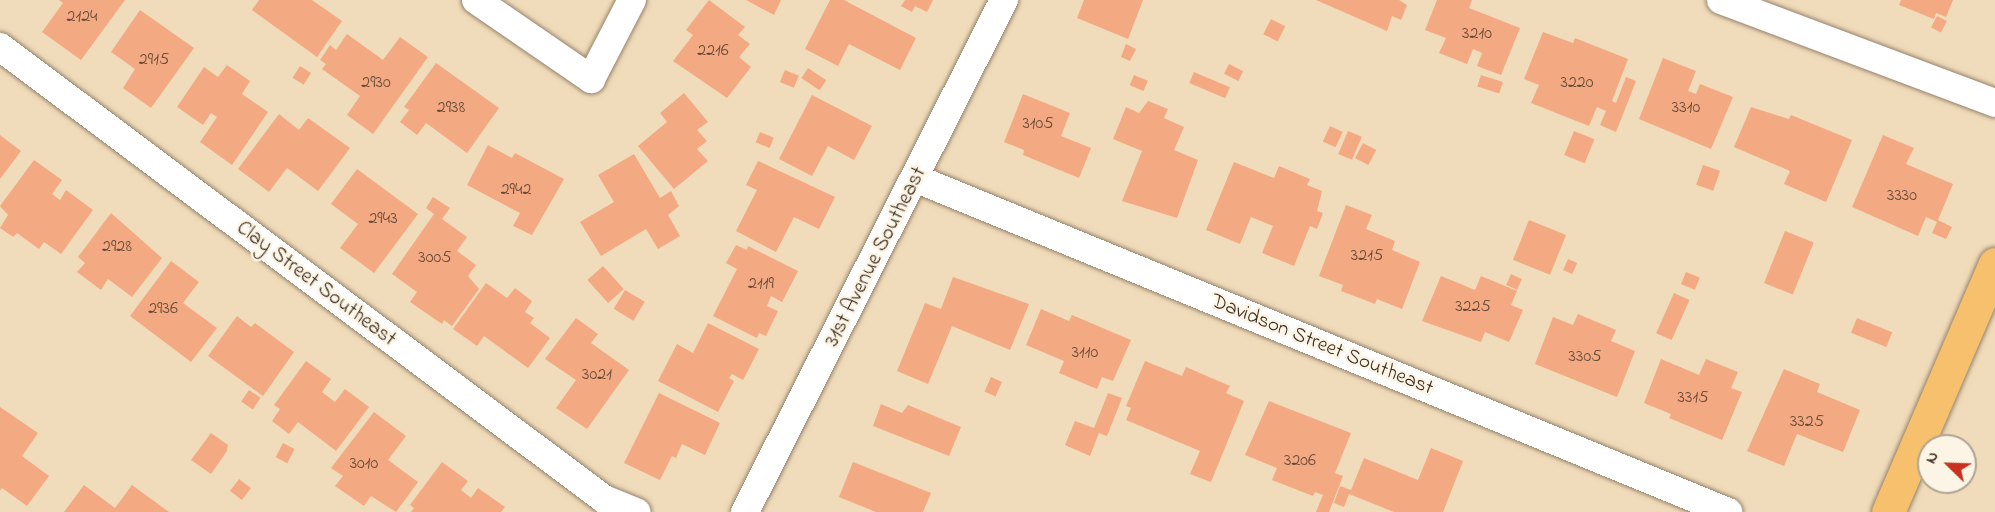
<!DOCTYPE html>
<html>
<head>
<meta charset="utf-8">
<style>
  body { margin:0 }
  #map { position:relative; width:1995px; height:512px; overflow:hidden; background:#f0dbba; font-family:"Indie Flower",sans-serif }
  div>[style] { position:absolute }
  [style*='--x'] { left:calc(var(--x)*1px); top:calc(var(--y)*1px); width:calc(var(--w)*1px); rotate:calc(var(--a)*1deg) }
  .building>* { inset:0; background:#f3aa83; transform-origin:0 0 }
  .roads { filter:drop-shadow(0 0 2px #96826c) drop-shadow(0 0 2px #96826c) }
  .minor>* { height:28px; margin:-14px; padding:0 14px; transform-origin:14px; border-radius:14px; background:#fff }
  .major>* { height:33px; margin:-16.5px; padding:0 16.5px; transform-origin:16.5px; border-radius:16.5px; background:#f7c06c }
  span { translate:-50% -50%; white-space:nowrap; text-align:center; line-height:1.15; -webkit-text-stroke:5px #fcf5e5; paint-order:stroke }
  .number-label { font-size:18px; color:#694a37 }
  .number-label span { -webkit-text-stroke-width:0 }
  .street-label { font-size:21px; color:#3b2a1e }
  .north { position:absolute; left:1917px; top:434px; width:60px; height:60px; box-sizing:border-box; background:#fcf5e5; border:2px solid #afa495; border-radius:50%; rotate:293deg; font-size:16px; font-weight:700; line-height:24px; text-align:center; color:#3b2a1e }
  .north::after { content:''; display:block; margin:auto; width:21px; height:27px; background:#c8321e; clip-path:polygon(50% 0,100% 100%,50% 72%,0 100%) }
</style>
</head>
<body>
<div id="map">
  <div class="building">
    <i style="clip-path:polygon(59px 0,125px 0,81px 60px,42px 32px,63px 3px)"></i>
    <i style="clip-path:polygon(259px 0,312px 0,342px 21px,317px 57px,252px 10px)"></i>
    <i style="clip-path:polygon(709px 0,745px 27px,738px 35px,750px 44px,739px 57px,751px 67px,727px 98px,673px 61px,693px 35px,686px 30px)"></i>
    <i style="clip-path:polygon(746px 0,781px 0,774px 15px)"></i>
    <i style="clip-path:polygon(830px 0,844px 0,916px 38px,900px 70px,849px 44px,838px 66px,805px 49px)"></i>
    <i style="clip-path:polygon(905px 0,933px 0,927px 12px,915px 6px,912px 12px,901px 6px)"></i>
    <i style="clip-path:polygon(1084px 0,1143px 0,1128px 39px,1077px 18px)"></i>
    <i style="clip-path:polygon(1316px 0,1399px 0,1407px 5px,1401px 20px,1392px 16px,1387px 31px)"></i>
    <i style="clip-path:polygon(1437px 0,1472px 0,1469px 8px,1520px 28px,1501px 75px,1477px 66px,1482px 53px,1473px 49px,1467px 64px,1439px 53px,1446px 38px,1425px 30px)"></i>
    <i style="clip-path:polygon(1901px 0,1953px 0,1946px 17px,1936px 13px,1934px 19px,1899px 5px)"></i>
    <i style="clip-path:polygon(140px 10px,194px 48px,151px 108px,123px 88px,135px 69px,111px 52px)"></i>
    <i style="left:1937px;top:16px;width:11px;height:13px;rotate:27deg"></i>
    <i style="left:1271px;top:19px;width:16px;height:17px;rotate:27deg"></i>
    <i style="clip-path:polygon(1543px 32px,1573px 43px,1575px 38px,1628px 59px,1612px 101px,1616px 103px,1626px 77px,1636px 81px,1616px 132px,1600px 125px,1606px 111px,1597px 107px,1589px 126px,1531px 103px,1539px 85px,1524px 79px)"></i>
    <i style="clip-path:polygon(347px 34px,383px 60px,400px 37px,428px 57px,373px 134px,347px 115px,360px 96px,322px 69px,326px 64px,320px 60px,330px 45px,336px 50px)"></i>
    <i style="clip-path:polygon(1126px 44px,1136px 49px,1130px 61px,1121px 57px)"></i>
    <i style="clip-path:polygon(1663px 58px,1696px 71px,1688px 91px,1696px 94px,1700px 84px,1733px 97px,1711px 149px,1639px 119px)"></i>
    <i style="clip-path:polygon(436px 63px,499px 108px,467px 153px,426px 123px,417px 135px,400px 122px,409px 110px,404px 107px)"></i>
    <i style="left:1229px;top:64px;width:16px;height:11px;rotate:27deg"></i>
    <i style="clip-path:polygon(227px 65px,250px 81px,242px 94px,268px 112px,232px 165px,200px 142px,217px 117px,211px 113px,203px 125px,177px 107px,204px 67px,218px 77px)"></i>
    <i style="left:300px;top:66px;width:13px;height:14px;rotate:32deg"></i>
    <i style="left:808px;top:68px;width:22px;height:12px;rotate:34deg"></i>
    <i style="left:785px;top:70px;width:15px;height:13px;rotate:23deg"></i>
    <i style="left:1194px;top:72px;width:39px;height:12px;rotate:23deg"></i>
    <i style="left:1134px;top:75px;width:15px;height:11px;rotate:23deg"></i>
    <i style="left:1481px;top:75px;width:23px;height:12px;rotate:18deg"></i>
    <i style="clip-path:polygon(684px 93px,708px 122px,697px 130px,707px 141px,697px 149px,708px 161px,674px 189px,638px 146px,667px 122px,660px 113px)"></i>
    <i style="clip-path:polygon(1023px 94px,1070px 113px,1061px 136px,1091px 148px,1079px 178px,1023px 155px,1024px 150px,1004px 142px)"></i>
    <i style="clip-path:polygon(812px 95px,872px 126px,854px 160px,828px 146px,812px 176px,779px 159px)"></i>
    <i style="clip-path:polygon(1148px 101px,1168px 109px,1164px 118px,1184px 127px,1174px 150px,1198px 160px,1177px 218px,1122px 201px,1142px 151px,1113px 139px,1126px 107px,1139px 113px)"></i>
    <i style="clip-path:polygon(1751px 107px,1789px 119px,1791px 115px,1852px 140px,1826px 202px,1784px 184px,1790px 171px,1734px 147px)"></i>
    <i style="clip-path:polygon(279px 114px,299px 130px,308px 118px,350px 148px,318px 191px,287px 168px,269px 192px,238px 169px)"></i>
    <i style="left:1330px;top:126px;width:14px;height:17px;rotate:25deg"></i>
    <i style="left:1348px;top:131px;width:15px;height:25px;rotate:23deg"></i>
    <i style="left:1574px;top:131px;width:22px;height:26px;rotate:22deg"></i>
    <i style="left:760px;top:132px;width:15px;height:11px;rotate:23deg"></i>
    <i style="clip-path:polygon(0 135px,21px 151px,0 179px)"></i>
    <i style="clip-path:polygon(1883px 135px,1914px 148px,1906px 164px,1953px 184px,1938px 220px,1952px 227px,1946px 239px,1932px 233px,1937px 222px,1926px 217px,1918px 236px,1852px 207px)"></i>
    <i style="left:1363px;top:143px;width:15px;height:17px;rotate:28deg"></i>
    <i style="clip-path:polygon(488px 145px,512px 158px,515px 153px,564px 179px,532px 235px,513px 226px,520px 213px,467px 185px)"></i>
    <i style="clip-path:polygon(634px 154px,660px 198px,671px 191px,679px 206px,668px 215px,680px 236px,658px 249px,646px 229px,601px 256px,580px 222px,614px 202px,598px 175px)"></i>
    <i style="clip-path:polygon(34px 160px,62px 180px,52px 194px,60px 200px,66px 190px,93px 210px,61px 254px,44px 242px,39px 249px,17px 233px,13px 237px,0 228px,8px 215px,0 206px)"></i>
    <i style="clip-path:polygon(758px 161px,835px 197px,819px 229px,794px 217px,776px 252px,736px 231px,757px 190px,746px 185px)"></i>
    <i style="clip-path:polygon(1234px 162px,1274px 178px,1279px 166px,1310px 179px,1307px 185px,1322px 191px,1317px 211px,1323px 213px,1317px 229px,1310px 226px,1294px 266px,1262px 253px,1273px 226px,1251px 217px,1240px 244px,1206px 230px)"></i>
    <i style="left:1703px;top:165px;width:18px;height:21px;rotate:19deg"></i>
    <i style="clip-path:polygon(357px 169px,418px 214px,374px 273px,340px 248px,358px 224px,331px 204px)"></i>
    <i style="clip-path:polygon(433px 197px,450px 208px,442px 219px,467px 237px,457px 251px,476px 265px,468px 276px,479px 289px,452px 326px,444px 320px,442px 324px,410px 302px,417px 292px,392px 274px,434px 214px,426px 208px)"></i>
    <i style="clip-path:polygon(1346px 205px,1372px 215px,1366px 229px,1395px 241px,1392px 250px,1420px 262px,1402px 309px,1377px 299px,1375px 304px,1341px 291px,1343px 285px,1319px 276px)"></i>
    <i style="clip-path:polygon(111px 213px,162px 258px,132px 297px,108px 279px,101px 290px,77px 272px,85px 263px,78px 257px)"></i>
    <i style="left:1529px;top:220px;width:40px;height:43px;rotate:22deg"></i>
    <i style="left:1785px;top:231px;width:31px;height:56px;rotate:22deg"></i>
    <i style="clip-path:polygon(736px 245px,747px 250px,748px 246px,798px 271px,782px 302px,771px 296px,767px 306px,778px 311px,766px 336px,759px 333px,757px 338px,713px 316px,737px 269px,726px 263px)"></i>
    <i style="left:1568px;top:259px;width:10px;height:12px;rotate:24deg"></i>
    <i style="clip-path:polygon(171px 261px,199px 282px,183px 303px,217px 328px,191px 362px,130px 316px)"></i>
    <i style="left:603px;top:266px;width:31px;height:21px;rotate:48deg"></i>
    <i style="left:1686px;top:272px;width:15px;height:13px;rotate:23deg"></i>
    <i style="left:1511px;top:274px;width:12px;height:12px;rotate:24deg"></i>
    <i style="clip-path:polygon(1441px 276px,1475px 290px,1481px 276px,1517px 291px,1511px 305px,1523px 310px,1509px 342px,1485px 332px,1481px 342px,1422px 321px)"></i>
    <i style="clip-path:polygon(953px 277px,1029px 304px,1010px 350px,952px 326px,928px 384px,897px 371px,925px 303px,941px 309px)"></i>
    <i style="clip-path:polygon(486px 283px,507px 298px,515px 288px,532px 301px,525px 312px,534px 318px,530px 323px,550px 338px,528px 368px,484px 336px,477px 346px,453px 329px)"></i>
    <i style="left:625px;top:290px;width:23px;height:22px;rotate:31deg"></i>
    <i style="left:1674px;top:293px;width:17px;height:44px;rotate:24deg"></i>
    <i style="clip-path:polygon(1041px 309px,1069px 321px,1072px 315px,1131px 340px,1113px 381px,1102px 377px,1097px 389px,1059px 373px,1064px 361px,1026px 345px)"></i>
    <i style="clip-path:polygon(1578px 314px,1616px 330px,1611px 341px,1635px 351px,1617px 397px,1535px 364px,1553px 317px,1573px 325px)"></i>
    <i style="clip-path:polygon(237px 316px,251px 327px,255px 323px,294px 352px,263px 396px,208px 356px)"></i>
    <i style="clip-path:polygon(576px 318px,598px 334px,591px 343px,629px 370px,587px 429px,556px 408px,576px 380px,545px 359px)"></i>
    <i style="left:1857px;top:318px;width:38px;height:16px;rotate:22deg"></i>
    <i style="clip-path:polygon(708px 323px,759px 349px,743px 380px,732px 374px,729px 378px,734px 381px,718px 412px,658px 381px,677px 344px,693px 353px)"></i>
    <i style="clip-path:polygon(1661px 359px,1699px 375px,1706px 359px,1738px 372px,1731px 388px,1742px 392px,1722px 440px,1669px 418px,1671px 414px,1644px 403px)"></i>
    <i style="clip-path:polygon(306px 361px,331px 379px,322px 392px,335px 402px,345px 389px,369px 407px,336px 451px,298px 422px,289px 434px,272px 421px,280px 409px,274px 405px)"></i>
    <i style="clip-path:polygon(1145px 361px,1182px 376px,1186px 367px,1230px 386px,1226px 393px,1244px 401px,1211px 482px,1190px 474px,1200px 451px,1126px 420px,1131px 408px,1126px 406px)"></i>
    <i style="clip-path:polygon(1784px 369px,1820px 384px,1817px 392px,1860px 410px,1843px 452px,1797px 434px,1784px 466px,1747px 451px)"></i>
    <i style="left:991px;top:377px;width:12px;height:16px;rotate:24deg"></i>
    <i style="left:249px;top:390px;width:14px;height:14px;rotate:34deg"></i>
    <i style="clip-path:polygon(659px 393px,720px 423px,705px 455px,682px 444px,676px 458px,672px 456px,660px 480px,624px 463px)"></i>
    <i style="clip-path:polygon(1108px 393px,1122px 398px,1107px 436px,1099px 433px,1090px 456px,1065px 445px,1075px 421px,1094px 428px)"></i>
    <i style="clip-path:polygon(1269px 401px,1351px 433px,1335px 473px,1343px 476px,1329px 512px,1316px 512px,1323px 495px,1315px 492px,1313px 496px,1272px 480px,1277px 468px,1245px 455px)"></i>
    <i style="clip-path:polygon(881px 404px,902px 413px,908px 405px,961px 427px,949px 456px,873px 426px)"></i>
    <i style="clip-path:polygon(0 407px,38px 433px,22px 456px,49px 476px,27px 506px,2px 488px,0 491px)"></i>
    <i style="clip-path:polygon(374px 412px,406px 436px,388px 460px,418px 482px,396px 512px,371px 496px,364px 506px,335px 486px,343px 476px,331px 468px)"></i>
    <i style="clip-path:polygon(211px 433px,228px 445px,227px 451px,211px 474px,191px 460px)"></i>
    <i style="left:283px;top:443px;width:13px;height:16px;rotate:27deg"></i>
    <i style="clip-path:polygon(1431px 448px,1463px 461px,1443px 512px,1394px 512px,1349px 494px,1344px 507px,1334px 503px,1340px 486px,1351px 490px,1364px 458px,1418px 480px)"></i>
    <i style="clip-path:polygon(442px 462px,468px 481px,461px 490px,471px 498px,478px 488px,505px 507px,501px 512px,411px 512px,414px 508px,410px 505px)"></i>
    <i style="clip-path:polygon(853px 462px,931px 493px,923px 512px,876px 512px,839px 497px)"></i>
    <i style="left:239px;top:479px;width:15px;height:15px;rotate:37deg"></i>
    <i style="clip-path:polygon(84px 485px,115px 508px,132px 485px,169px 512px,64px 512px)"></i>
  </div>
  <div class="roads">
    <div class="minor">
      <i style="--x:476;--y:0;--w:140;--a:34.5"></i>
      <i style="--x:591;--y:79;--w:89;--a:-62.6"></i>
      <i style="--x:1721;--y:0;--w:293;--a:20.6"></i>
      <i style="--x:0;--y:47;--w:754;--a:36.81"></i>
      <i style="--x:604;--y:499;--w:35;--a:22"></i>
      <i style="--x:917;--y:179;--w:877;--a:22.32"></i>
      <i style="--x:745;--y:512;--w:574;--a:-63.17"></i>
    </div>
    <div class="major">
      <i style="--x:1888;--y:512;--w:270;--a:-66.7"></i>
    </div>
  </div>
  <div class="number-label">
    <span style="left:82px;top:17px">2124</span>
    <span style="left:1477px;top:34px">3210</span>
    <span style="left:713px;top:51px">2216</span>
    <span style="left:154px;top:60px">2915</span>
    <span style="left:376px;top:83px">2930</span>
    <span style="left:1577px;top:83px">3220</span>
    <span style="left:451px;top:108px">2938</span>
    <span style="left:1686px;top:108px">3310</span>
    <span style="left:1038px;top:124px">3105</span>
    <span style="left:516px;top:190px">2942</span>
    <span style="left:1902px;top:196px">3330</span>
    <span style="left:383px;top:219px">2943</span>
    <span style="left:117px;top:247px">2928</span>
    <span style="left:1367px;top:256px">3215</span>
    <span style="left:435px;top:258px">3005</span>
    <span style="left:761px;top:284px">2119</span>
    <span style="left:1473px;top:307px">3225</span>
    <span style="left:163px;top:309px">2936</span>
    <span style="left:1085px;top:353px">3110</span>
    <span style="left:1585px;top:357px">3305</span>
    <span style="left:597px;top:375px">3021</span>
    <span style="left:1693px;top:398px">3315</span>
    <span style="left:1807px;top:422px">3325</span>
    <span style="left:1300px;top:461px">3206</span>
    <span style="left:364px;top:464px">3010</span>
  </div>
  <div class="street-label">
    <span style="left:876px;top:257px;rotate:-63deg">31st Avenue Southeast</span>
    <span style="left:316px;top:284px;rotate:37deg">Clay Street Southeast</span>
    <span style="left:1322px;top:345px;rotate:22deg">Davidson Street Southeast</span>
  </div>
  <div class="north">N</div>
</div>
</body>
</html>
